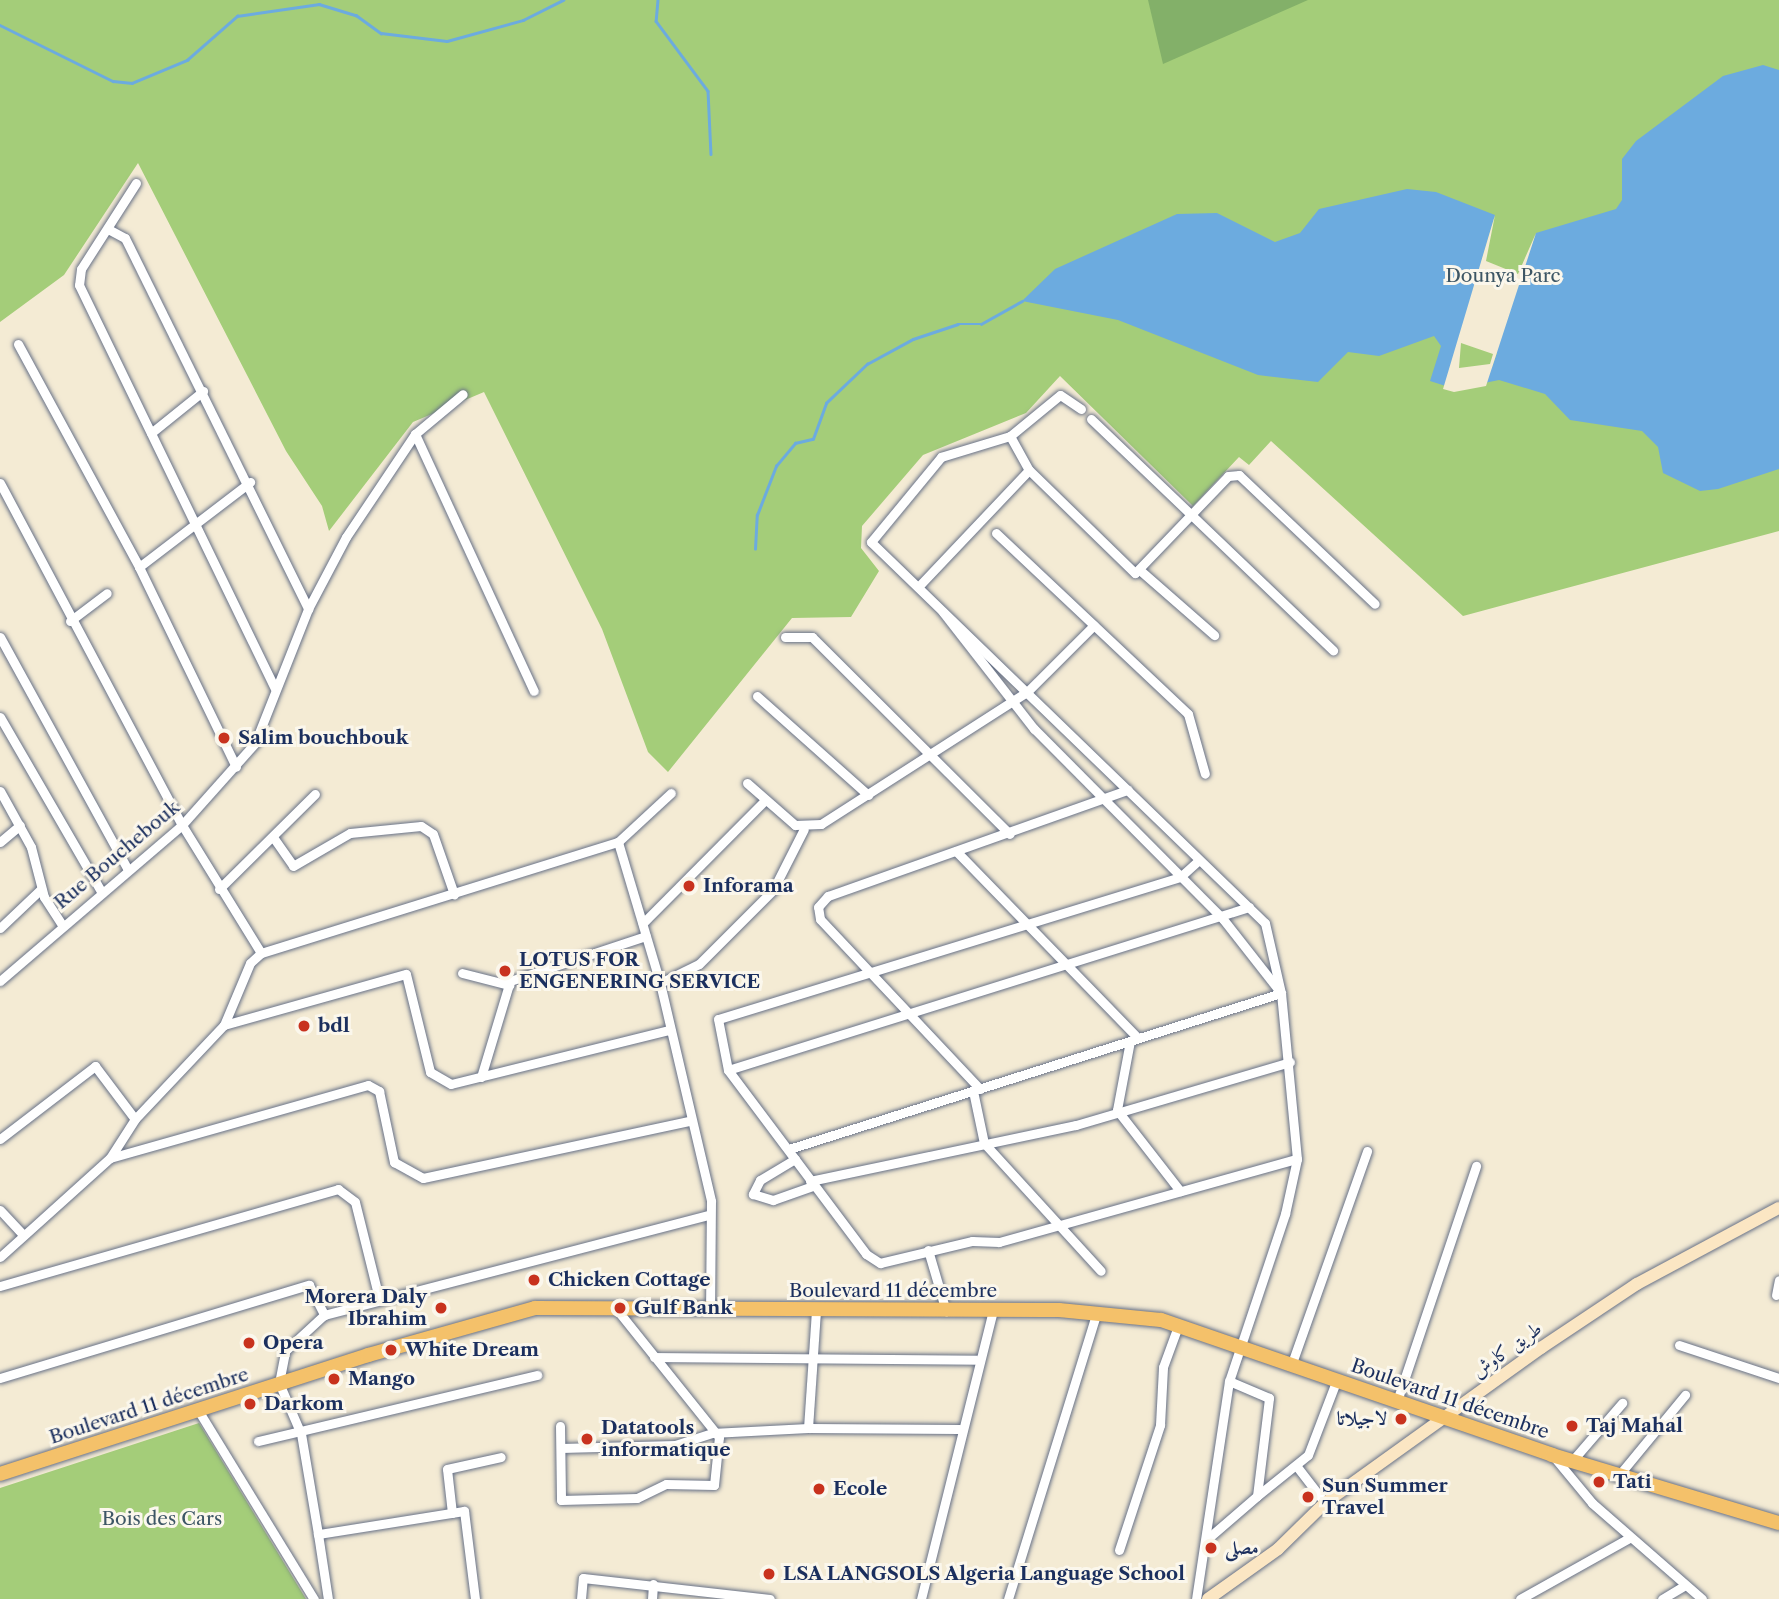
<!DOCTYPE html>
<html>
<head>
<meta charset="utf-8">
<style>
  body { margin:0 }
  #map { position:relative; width:1779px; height:1599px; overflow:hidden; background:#f4ebd4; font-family:"Libre Caslon Text",Amiri,serif }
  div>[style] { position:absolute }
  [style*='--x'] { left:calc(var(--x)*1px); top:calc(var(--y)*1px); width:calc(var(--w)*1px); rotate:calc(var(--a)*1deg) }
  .green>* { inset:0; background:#a4cd79 }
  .forest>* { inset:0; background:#83b069 }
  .water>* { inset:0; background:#6cabdf }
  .pier>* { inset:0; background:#f4ebd4 }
  .stream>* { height:2.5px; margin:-1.25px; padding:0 1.25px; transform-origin:1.25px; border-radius:1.25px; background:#6cabdf }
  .roads { filter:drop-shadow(0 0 2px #677187) drop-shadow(0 0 2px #677187) }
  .street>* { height:9px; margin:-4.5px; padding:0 4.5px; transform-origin:4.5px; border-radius:4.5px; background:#fff }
  .secondary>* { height:12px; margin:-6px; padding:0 6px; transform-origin:6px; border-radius:6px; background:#fbe6c3 }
  .primary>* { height:14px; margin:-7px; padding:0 7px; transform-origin:7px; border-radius:7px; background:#f4c16a }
  .dots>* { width:19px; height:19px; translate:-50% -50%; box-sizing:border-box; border:4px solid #fbf7ec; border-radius:50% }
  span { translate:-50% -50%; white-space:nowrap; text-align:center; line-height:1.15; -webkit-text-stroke:6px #fbf7ec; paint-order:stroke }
  .park-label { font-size:19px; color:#3d5665 }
  .poi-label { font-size:19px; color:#1b2f5e; font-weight:700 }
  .left { translate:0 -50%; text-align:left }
  .right { translate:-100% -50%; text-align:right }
  .street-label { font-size:19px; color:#1b2f5e }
</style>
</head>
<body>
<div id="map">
  <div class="green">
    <i style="clip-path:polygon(0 0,1779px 0,1779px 531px,1463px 616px,1271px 441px,1249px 465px,1239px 457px,1193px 506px,1060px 376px,1026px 413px,923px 455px,862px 526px,861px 548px,879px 571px,851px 617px,792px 618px,668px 772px,648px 752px,602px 629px,484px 392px,413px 422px,329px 531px,322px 506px,286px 451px,138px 163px,64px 275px,0 322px)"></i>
    <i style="clip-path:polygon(199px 1423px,306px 1599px,0 1599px,0 1488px)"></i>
  </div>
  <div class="forest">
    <i style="clip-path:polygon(1148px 0,1308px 0,1163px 64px)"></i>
  </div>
  <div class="water">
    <i style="clip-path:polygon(evenodd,1763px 65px,1779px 70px,1779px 469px,1718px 489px,1700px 491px,1663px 473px,1658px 447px,1642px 431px,1570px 420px,1545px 394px,1499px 380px,1455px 389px,1430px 381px,1441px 346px,1434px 336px,1379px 356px,1348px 352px,1318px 382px,1258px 375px,1118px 320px,1022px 301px,1055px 269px,1177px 214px,1217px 213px,1275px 242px,1300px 233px,1319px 209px,1407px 189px,1436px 192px,1495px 215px,1481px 263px,1520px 279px,1536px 233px,1616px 209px,1622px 200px,1622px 159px,1636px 141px,1723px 76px,1763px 65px,1459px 338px,1497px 353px,1492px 367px,1457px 371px,1452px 364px,1459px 338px)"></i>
  </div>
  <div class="pier">
    <i style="clip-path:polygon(evenodd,1495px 215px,1486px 261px,1518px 274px,1536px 233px,1486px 386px,1454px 392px,1443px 389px,1495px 215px,1461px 343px,1493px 354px,1490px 364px,1459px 368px,1461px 343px)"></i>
  </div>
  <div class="stream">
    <i style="--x:658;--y:0;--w:21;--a:95"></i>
    <i style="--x:656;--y:21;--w:87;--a:53.4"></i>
    <i style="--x:708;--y:91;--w:63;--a:87.3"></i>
    <i style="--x:0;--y:25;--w:126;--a:26.4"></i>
    <i style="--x:113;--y:81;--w:19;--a:6"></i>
    <i style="--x:132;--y:83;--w:60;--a:-22.7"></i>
    <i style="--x:187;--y:60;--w:67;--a:-41.3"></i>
    <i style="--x:237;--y:16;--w:83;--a:-8.3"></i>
    <i style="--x:319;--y:4;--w:39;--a:17"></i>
    <i style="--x:356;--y:15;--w:31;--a:36"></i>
    <i style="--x:381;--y:33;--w:66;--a:6.9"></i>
    <i style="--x:447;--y:41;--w:79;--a:-15.4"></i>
    <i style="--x:523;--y:20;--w:45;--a:-26.6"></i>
    <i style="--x:755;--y:549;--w:34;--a:-87"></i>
    <i style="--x:757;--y:515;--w:53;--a:-68.8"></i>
    <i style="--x:776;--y:466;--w:30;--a:-50"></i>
    <i style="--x:795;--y:443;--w:18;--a:-13"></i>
    <i style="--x:813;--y:439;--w:38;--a:-70"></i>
    <i style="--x:826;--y:403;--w:57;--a:-43.6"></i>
    <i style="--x:867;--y:364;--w:52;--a:-28.5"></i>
    <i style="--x:913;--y:339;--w:47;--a:-18.4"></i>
    <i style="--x:958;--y:324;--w:23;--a:0"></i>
    <i style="--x:981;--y:324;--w:47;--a:-29.3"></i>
  </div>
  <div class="roads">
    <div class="street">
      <i style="--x:136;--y:183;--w:102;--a:122.6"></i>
      <i style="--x:81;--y:269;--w:16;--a:97"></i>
      <i style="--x:79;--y:285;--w:448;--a:64.1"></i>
      <i style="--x:108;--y:229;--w:19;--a:28"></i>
      <i style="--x:125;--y:238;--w:414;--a:63.7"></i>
      <i style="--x:18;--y:344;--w:254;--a:61.5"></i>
      <i style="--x:139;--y:567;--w:222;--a:64.1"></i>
      <i style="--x:1081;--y:409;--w:25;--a:-146"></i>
      <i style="--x:1060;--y:395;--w:65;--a:140.6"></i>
      <i style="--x:1010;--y:436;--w:72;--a:163.1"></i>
      <i style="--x:941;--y:457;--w:110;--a:129.5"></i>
      <i style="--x:871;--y:542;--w:548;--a:44.04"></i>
      <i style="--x:1265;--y:923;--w:72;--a:77.1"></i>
      <i style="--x:1281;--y:993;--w:167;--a:84.5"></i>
      <i style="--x:1297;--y:1159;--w:56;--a:102.3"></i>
      <i style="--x:1285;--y:1214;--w:176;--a:108.5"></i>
      <i style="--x:1229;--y:1381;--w:220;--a:98.6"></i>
      <i style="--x:1091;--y:419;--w:335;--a:43.7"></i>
      <i style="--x:151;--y:433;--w:67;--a:-38.9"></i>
      <i style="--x:415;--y:434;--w:283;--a:65.2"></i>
      <i style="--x:1010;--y:436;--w:39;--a:61"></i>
      <i style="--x:0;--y:483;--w:387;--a:62"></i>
      <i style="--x:182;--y:825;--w:150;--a:58.3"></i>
      <i style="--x:996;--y:533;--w:264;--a:43.3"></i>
      <i style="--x:1188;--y:714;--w:62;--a:74.2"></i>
      <i style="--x:139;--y:567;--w:140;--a:-37.4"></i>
      <i style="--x:1142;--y:572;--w:96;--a:41.2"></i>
      <i style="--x:918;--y:587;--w:161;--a:-46.5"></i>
      <i style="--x:1029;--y:470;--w:148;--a:44.2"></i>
      <i style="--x:1135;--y:573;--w:134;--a:-46.2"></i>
      <i style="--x:1228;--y:476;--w:11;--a:-5"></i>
      <i style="--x:1239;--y:475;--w:187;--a:43.5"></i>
      <i style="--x:70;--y:621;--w:46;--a:-37.1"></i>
      <i style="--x:0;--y:637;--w:266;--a:61.2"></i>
      <i style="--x:785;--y:637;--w:27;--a:0"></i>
      <i style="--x:812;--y:637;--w:279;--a:44.9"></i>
      <i style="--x:757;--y:696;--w:149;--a:41.7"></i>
      <i style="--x:0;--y:717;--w:203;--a:59.9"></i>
      <i style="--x:747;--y:783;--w:64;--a:41.2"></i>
      <i style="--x:795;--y:825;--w:26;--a:-2"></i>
      <i style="--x:821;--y:824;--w:246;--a:-32.7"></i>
      <i style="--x:1028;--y:691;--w:93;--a:-45"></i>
      <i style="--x:0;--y:791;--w:64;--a:61"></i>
      <i style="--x:31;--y:847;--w:52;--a:75.4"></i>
      <i style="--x:44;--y:897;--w:33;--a:57"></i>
      <i style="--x:273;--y:837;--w:35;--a:55"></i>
      <i style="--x:293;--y:866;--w:66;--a:-30.1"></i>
      <i style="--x:350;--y:833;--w:71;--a:-5.6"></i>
      <i style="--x:421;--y:826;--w:14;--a:34"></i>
      <i style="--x:433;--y:834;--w:64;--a:70.7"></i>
      <i style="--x:0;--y:842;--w:26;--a:-40"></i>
      <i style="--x:618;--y:842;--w:147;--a:73.4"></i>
      <i style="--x:660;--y:983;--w:224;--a:76.8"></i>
      <i style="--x:711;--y:1201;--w:108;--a:90.5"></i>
      <i style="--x:956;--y:851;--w:261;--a:45.8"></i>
      <i style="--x:1199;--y:860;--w:25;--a:138"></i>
      <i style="--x:1180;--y:877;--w:483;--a:162.9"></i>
      <i style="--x:718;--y:1019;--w:52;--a:78.9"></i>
      <i style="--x:728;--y:1070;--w:230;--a:53.1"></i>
      <i style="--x:866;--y:1254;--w:17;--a:33"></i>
      <i style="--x:880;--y:1263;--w:95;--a:-13.4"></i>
      <i style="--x:972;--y:1241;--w:27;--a:2"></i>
      <i style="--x:999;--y:1242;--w:309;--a:-15.6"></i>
      <i style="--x:219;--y:889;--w:135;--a:-44.7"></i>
      <i style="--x:643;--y:923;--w:173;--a:-45.2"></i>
      <i style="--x:0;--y:928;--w:57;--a:-43.6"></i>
      <i style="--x:462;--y:973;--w:49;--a:14.3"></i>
      <i style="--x:0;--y:981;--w:240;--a:-40.6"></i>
      <i style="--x:182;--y:825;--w:110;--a:-48.3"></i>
      <i style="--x:255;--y:743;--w:144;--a:-68.4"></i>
      <i style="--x:308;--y:609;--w:81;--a:-62.2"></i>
      <i style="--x:346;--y:537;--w:124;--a:-56.2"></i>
      <i style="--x:415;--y:434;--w:62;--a:-39.8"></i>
      <i style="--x:660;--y:983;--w:43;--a:-26"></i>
      <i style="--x:699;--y:964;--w:105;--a:-45"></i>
      <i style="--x:773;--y:890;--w:68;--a:-63.1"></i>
      <i style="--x:224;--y:1025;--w:189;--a:-15.7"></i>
      <i style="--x:406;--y:974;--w:101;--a:76.2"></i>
      <i style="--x:430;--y:1072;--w:24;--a:30"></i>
      <i style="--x:451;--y:1084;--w:226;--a:-13.9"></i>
      <i style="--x:1130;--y:1041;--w:70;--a:100.7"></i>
      <i style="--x:1117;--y:1110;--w:103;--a:52.1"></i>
      <i style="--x:728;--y:1070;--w:546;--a:-17.37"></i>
      <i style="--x:481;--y:1077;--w:100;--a:-73.2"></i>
      <i style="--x:510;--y:981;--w:143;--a:-18.3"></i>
      <i style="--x:980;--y:1089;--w:233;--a:-133.3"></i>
      <i style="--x:820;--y:919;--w:12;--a:-99"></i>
      <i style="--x:818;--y:907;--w:15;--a:-48"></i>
      <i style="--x:828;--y:896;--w:318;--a:-19.5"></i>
      <i style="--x:973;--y:1091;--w:53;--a:78.1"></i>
      <i style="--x:984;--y:1143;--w:173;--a:47.6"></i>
      <i style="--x:0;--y:1139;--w:120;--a:-37.5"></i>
      <i style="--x:95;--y:1066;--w:66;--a:53"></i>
      <i style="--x:789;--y:1149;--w:516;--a:-17.59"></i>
      <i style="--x:1281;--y:993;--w:94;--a:-128.1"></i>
      <i style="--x:1223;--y:919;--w:268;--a:-134.8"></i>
      <i style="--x:1034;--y:729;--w:148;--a:-127.9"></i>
      <i style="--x:110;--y:1158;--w:268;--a:-15.8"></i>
      <i style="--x:368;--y:1085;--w:13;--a:29"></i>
      <i style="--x:379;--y:1091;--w:73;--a:78.1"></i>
      <i style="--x:394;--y:1162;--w:33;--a:29"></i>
      <i style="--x:423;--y:1178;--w:273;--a:-12.1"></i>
      <i style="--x:795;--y:1159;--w:41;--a:149"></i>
      <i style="--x:760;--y:1180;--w:16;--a:117"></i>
      <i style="--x:753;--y:1194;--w:21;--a:17"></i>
      <i style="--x:773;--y:1200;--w:42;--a:-19.3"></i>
      <i style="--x:810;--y:1181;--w:272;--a:-11.9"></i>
      <i style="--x:1076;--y:1125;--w:223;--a:-16.4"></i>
      <i style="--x:0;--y:1210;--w:34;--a:47"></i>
      <i style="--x:928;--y:1250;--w:64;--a:73.6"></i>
      <i style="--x:0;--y:1257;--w:148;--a:-42"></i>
      <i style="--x:110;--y:1158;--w:46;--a:-57.3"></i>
      <i style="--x:135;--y:1119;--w:129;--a:-46.6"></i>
      <i style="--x:224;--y:1025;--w:67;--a:-67.2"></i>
      <i style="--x:250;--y:963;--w:15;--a:-42"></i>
      <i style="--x:261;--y:953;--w:374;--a:-17.3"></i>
      <i style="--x:618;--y:842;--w:72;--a:-42.8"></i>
      <i style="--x:0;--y:1286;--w:352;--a:-16"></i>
      <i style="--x:338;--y:1189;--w:21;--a:37"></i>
      <i style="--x:355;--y:1202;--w:99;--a:76"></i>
      <i style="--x:1776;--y:1295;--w:15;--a:-79"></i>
      <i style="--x:1679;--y:1345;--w:105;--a:18.3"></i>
      <i style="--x:654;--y:1357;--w:322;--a:0.5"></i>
      <i style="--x:1292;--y:1363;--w:225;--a:-70.5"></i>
      <i style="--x:0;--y:1378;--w:323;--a:-16.8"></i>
      <i style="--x:309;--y:1285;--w:34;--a:63"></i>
      <i style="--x:1398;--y:1398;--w:245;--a:-71.4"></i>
      <i style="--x:198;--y:1410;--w:222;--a:58.5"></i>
      <i style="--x:560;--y:1426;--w:74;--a:89.2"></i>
      <i style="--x:561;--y:1500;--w:76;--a:-1.5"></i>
      <i style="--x:637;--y:1498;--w:32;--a:-26"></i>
      <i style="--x:666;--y:1484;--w:48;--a:1.2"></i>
      <i style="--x:714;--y:1485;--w:48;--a:-84.1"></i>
      <i style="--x:719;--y:1437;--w:166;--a:-128.7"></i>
      <i style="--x:808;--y:1428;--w:118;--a:-86.1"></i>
      <i style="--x:258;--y:1441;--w:287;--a:-13.3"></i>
      <i style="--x:561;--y:1448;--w:114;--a:-1.5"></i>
      <i style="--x:675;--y:1445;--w:39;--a:-18"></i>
      <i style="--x:712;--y:1433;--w:96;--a:-3"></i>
      <i style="--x:808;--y:1428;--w:151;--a:0.4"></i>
      <i style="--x:1554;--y:1457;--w:60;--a:50.4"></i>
      <i style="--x:1592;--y:1503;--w:146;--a:41.1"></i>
      <i style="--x:1572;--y:1461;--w:77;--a:-49.2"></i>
      <i style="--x:1298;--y:1468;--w:44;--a:52.4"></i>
      <i style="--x:1619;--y:1475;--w:104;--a:-50.5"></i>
      <i style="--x:1257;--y:1496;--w:65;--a:-38.8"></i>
      <i style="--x:1308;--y:1455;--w:81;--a:-69.1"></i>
      <i style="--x:452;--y:1513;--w:44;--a:-96.5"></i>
      <i style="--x:447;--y:1469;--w:55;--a:-12.5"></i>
      <i style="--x:318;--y:1534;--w:66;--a:81.3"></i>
      <i style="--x:1206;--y:1540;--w:67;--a:-40.8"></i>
      <i style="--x:1257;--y:1496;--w:99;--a:-83"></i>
      <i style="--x:1269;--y:1398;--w:43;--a:-157"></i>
      <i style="--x:1119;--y:1550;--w:132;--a:-71.8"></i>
      <i style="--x:1160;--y:1425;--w:58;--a:-87"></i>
      <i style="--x:1163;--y:1367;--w:44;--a:-69.9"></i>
      <i style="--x:475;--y:1599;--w:89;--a:-97.1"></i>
      <i style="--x:464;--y:1511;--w:148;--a:171"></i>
      <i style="--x:318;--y:1534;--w:101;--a:-99.6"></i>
      <i style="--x:301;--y:1434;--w:56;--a:-113.3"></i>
      <i style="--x:279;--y:1383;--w:33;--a:-79"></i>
      <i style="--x:285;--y:1351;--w:53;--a:-42.7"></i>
      <i style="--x:324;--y:1315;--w:397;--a:-14.6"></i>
      <i style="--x:581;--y:1599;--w:21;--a:-85"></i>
      <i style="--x:583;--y:1578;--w:188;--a:6.4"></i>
      <i style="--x:652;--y:1599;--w:15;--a:-86"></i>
      <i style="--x:921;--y:1599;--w:298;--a:-76"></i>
      <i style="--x:1008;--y:1599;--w:300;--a:-72.8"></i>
      <i style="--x:1520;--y:1599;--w:125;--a:-29.2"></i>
      <i style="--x:1662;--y:1599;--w:27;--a:-31"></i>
    </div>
    <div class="secondary">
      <i style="--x:1208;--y:1599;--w:86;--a:-35.5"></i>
      <i style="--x:1278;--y:1549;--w:66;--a:-44.4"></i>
      <i style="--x:1325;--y:1503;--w:266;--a:-35.7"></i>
      <i style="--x:1541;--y:1348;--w:115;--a:-33.7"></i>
      <i style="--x:1637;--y:1284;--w:161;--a:-28.2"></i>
    </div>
    <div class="primary">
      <i style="--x:0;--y:1474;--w:387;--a:-17.9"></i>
      <i style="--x:368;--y:1355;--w:173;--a:-15.7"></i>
      <i style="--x:535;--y:1308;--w:524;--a:0.22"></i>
      <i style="--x:1059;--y:1310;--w:102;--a:5.6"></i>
      <i style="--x:1161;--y:1320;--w:414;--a:19"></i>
      <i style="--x:1552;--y:1455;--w:237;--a:16.7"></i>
    </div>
  </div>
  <div class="dots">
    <i style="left:224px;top:738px;background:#c8321e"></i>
    <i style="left:689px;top:886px;background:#c8321e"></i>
    <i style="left:505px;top:971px;background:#c8321e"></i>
    <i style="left:304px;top:1026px;background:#c8321e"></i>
    <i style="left:534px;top:1280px;background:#c8321e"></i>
    <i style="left:441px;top:1308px;background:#c8321e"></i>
    <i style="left:620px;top:1308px;background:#c8321e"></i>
    <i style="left:249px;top:1343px;background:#c8321e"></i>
    <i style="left:391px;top:1350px;background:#c8321e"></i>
    <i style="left:334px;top:1379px;background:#c8321e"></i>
    <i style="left:250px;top:1404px;background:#c8321e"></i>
    <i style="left:1401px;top:1419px;background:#c8321e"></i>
    <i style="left:1572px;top:1426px;background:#c8321e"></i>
    <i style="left:587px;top:1439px;background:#c8321e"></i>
    <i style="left:1599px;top:1482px;background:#c8321e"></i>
    <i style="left:819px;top:1489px;background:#c8321e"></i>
    <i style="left:1308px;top:1497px;background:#c8321e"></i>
    <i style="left:1211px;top:1548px;background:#c8321e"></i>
    <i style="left:769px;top:1574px;background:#c8321e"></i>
  </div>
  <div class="park-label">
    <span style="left:1503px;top:276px">Dounya Parc</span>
    <span style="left:162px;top:1519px">Bois des Cars</span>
  </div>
  <div class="poi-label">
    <span class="left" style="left:238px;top:738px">Salim bouchbouk</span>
    <span class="left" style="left:703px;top:886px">Inforama</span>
    <span class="left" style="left:519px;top:971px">LOTUS FOR<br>ENGENERING SERVICE</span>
    <span class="left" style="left:318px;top:1026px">bdl</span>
    <span class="left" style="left:548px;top:1280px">Chicken Cottage</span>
    <span class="right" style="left:427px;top:1308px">Morera Daly<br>Ibrahim</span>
    <span class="left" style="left:634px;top:1308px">Gulf Bank</span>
    <span class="left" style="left:263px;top:1343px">Opera</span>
    <span class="left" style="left:405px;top:1350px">White Dream</span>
    <span class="left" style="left:348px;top:1379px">Mango</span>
    <span class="left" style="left:264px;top:1404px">Darkom</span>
    <span class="right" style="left:1387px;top:1419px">لاجيلاتا</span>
    <span class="left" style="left:1586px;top:1426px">Taj Mahal</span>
    <span class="left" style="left:601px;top:1439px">Datatools<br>informatique</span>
    <span class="left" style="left:1613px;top:1482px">Tati</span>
    <span class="left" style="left:1322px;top:1497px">Sun Summer<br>Travel</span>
    <span class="left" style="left:833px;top:1489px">Ecole</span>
    <span class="left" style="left:1225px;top:1548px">مصلى</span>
    <span class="left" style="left:783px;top:1574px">LSA LANGSOLS Algeria Language School</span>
  </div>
  <div class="street-label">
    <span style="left:117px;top:855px;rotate:-40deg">Rue Bouchebouk</span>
    <span style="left:893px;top:1291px">Boulevard 11 décembre</span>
    <span style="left:1507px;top:1350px;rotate:-36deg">طريق كاوش</span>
    <span style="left:1450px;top:1399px;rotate:19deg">Boulevard 11 décembre</span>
    <span style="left:149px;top:1406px;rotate:-18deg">Boulevard 11 décembre</span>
  </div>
</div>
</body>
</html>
